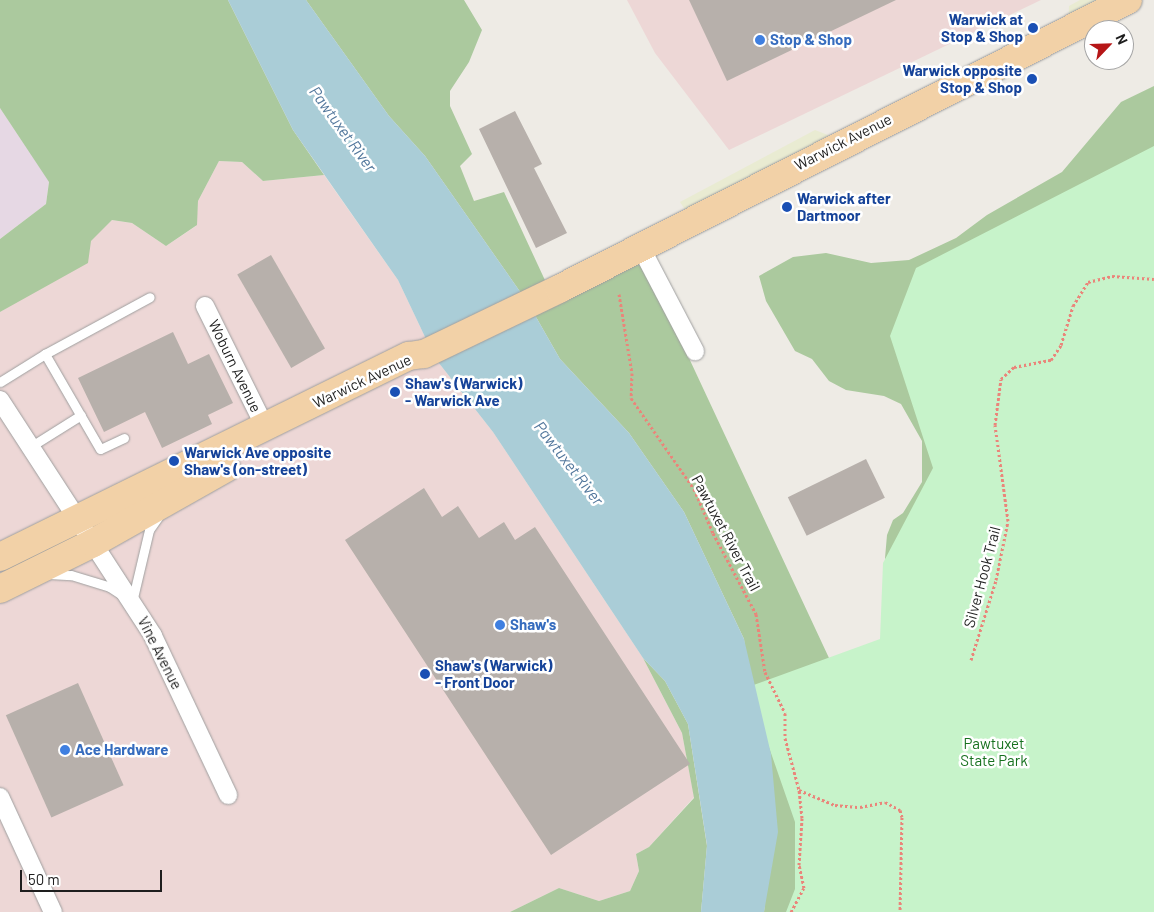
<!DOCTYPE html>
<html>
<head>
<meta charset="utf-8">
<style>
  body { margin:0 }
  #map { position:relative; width:1154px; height:912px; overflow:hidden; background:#eeebe5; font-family:Barlow,sans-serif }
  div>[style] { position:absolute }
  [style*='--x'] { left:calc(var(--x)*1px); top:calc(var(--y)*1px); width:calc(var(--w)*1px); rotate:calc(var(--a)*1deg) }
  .commercial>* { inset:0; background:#edd7d6 }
  .industrial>* { inset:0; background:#e6d8e4 }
  .farmland>* { inset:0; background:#e9ebd2 }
  .forest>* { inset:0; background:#abc99e }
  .park>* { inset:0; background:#c7f3ca }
  .water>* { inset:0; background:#aacdd7 }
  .building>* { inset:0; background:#b7b0ab; transform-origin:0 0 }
  .path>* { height:3px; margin-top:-1.5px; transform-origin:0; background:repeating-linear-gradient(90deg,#ea857a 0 2.5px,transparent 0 5px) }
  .roads { filter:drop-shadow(0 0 1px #9f9f9f) drop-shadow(0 0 1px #9f9f9f) }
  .lane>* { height:9px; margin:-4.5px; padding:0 4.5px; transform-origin:4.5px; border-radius:4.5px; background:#fff }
  .street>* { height:18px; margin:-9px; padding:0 9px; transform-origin:9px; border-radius:9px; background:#fff }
  .primary>* { height:28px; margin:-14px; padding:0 14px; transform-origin:14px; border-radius:14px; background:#f2d1a7 }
  .dots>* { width:14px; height:14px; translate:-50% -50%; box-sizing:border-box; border:2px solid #fff; border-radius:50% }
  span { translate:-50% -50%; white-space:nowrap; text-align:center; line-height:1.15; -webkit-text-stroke:5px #fff; paint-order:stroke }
  .transit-label { font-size:15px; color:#164399; font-weight:700 }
  .right { translate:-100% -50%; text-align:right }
  .left { translate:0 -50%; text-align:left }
  .shop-label { font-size:15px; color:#366cbe; font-weight:700 }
  .street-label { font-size:15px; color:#1e1e1e }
  .park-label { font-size:15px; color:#17711f }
  .water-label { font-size:16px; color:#52779c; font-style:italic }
  .north { position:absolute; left:1084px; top:20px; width:50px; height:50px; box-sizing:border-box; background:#fff; border:1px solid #a5a5a5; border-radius:50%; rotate:66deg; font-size:14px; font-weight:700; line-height:20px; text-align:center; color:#1e1e1e }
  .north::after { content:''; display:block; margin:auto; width:18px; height:22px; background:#b61617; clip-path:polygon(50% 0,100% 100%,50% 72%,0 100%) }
  .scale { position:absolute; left:20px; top:870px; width:142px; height:22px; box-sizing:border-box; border:2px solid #1e1e1e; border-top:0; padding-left:6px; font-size:15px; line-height:18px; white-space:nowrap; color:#1e1e1e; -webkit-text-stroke:4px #fff; paint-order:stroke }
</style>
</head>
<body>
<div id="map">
  <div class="commercial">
    <i style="clip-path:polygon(627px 0,1041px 0,729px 150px,655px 53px)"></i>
    <i style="clip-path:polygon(219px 161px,242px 162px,263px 181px,324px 175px,398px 280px,435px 358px,493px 432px,643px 658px,682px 733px,694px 797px,649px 847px,636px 854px,639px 871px,630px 891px,599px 901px,559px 888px,510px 912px,0 912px,0 312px,41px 287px,112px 220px,132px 223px,166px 246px,196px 226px,198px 201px)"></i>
  </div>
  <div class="industrial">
    <i style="clip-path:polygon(0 108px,49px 181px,46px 204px,0 239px)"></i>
  </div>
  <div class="farmland">
    <i style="clip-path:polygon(1080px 0,1133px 0,1068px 31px,1069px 6px)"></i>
    <i style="clip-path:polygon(815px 130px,848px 143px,691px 219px,680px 202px)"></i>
  </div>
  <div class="forest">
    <i style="clip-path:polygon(0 0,228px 0,293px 130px,324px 175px,263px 181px,242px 162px,219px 161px,198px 201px,197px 225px,166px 246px,132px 223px,112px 220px,91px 241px,88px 263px,0 312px,0 239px,46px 204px,49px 182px,0 108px)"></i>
    <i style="clip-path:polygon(306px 0,464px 0,482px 30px,469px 62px,450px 91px,450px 106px,472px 154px,460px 166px,474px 201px,504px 192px,550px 291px,639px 251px,829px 658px,881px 671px,898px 598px,885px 558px,887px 535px,893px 520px,903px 513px,922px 482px,922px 441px,901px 404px,884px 396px,846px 390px,829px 381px,812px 359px,795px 351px,766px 301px,759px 276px,793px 257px,826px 253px,871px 263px,909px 260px,956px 238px,987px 215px,1062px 172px,1121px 102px,1154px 86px,1154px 323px,1095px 912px,764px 912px,767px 882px,744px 639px,684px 512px,629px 433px,560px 359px,528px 303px,425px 156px,389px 116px)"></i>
    <i style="clip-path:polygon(643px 658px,665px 681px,688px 724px,707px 846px,701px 912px,510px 912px,559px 888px,599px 901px,630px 891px,639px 871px,636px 854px,649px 847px,694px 798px,682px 733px)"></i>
  </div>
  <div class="park">
    <i style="clip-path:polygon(1154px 146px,1154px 912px,786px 912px,795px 889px,795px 822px,748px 687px,880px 639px,883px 563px,933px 468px,890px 336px,916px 268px)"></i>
  </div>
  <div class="water">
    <i style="clip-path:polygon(228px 0,306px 0,389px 116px,425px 156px,528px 303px,560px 359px,629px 433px,684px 512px,744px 639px,771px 754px,778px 832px,764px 912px,701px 912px,707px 845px,688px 724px,665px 681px,643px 658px,493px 432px,435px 358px,398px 280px,293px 130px)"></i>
  </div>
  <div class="building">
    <i style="clip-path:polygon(689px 0,896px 0,727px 81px)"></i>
    <i style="clip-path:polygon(515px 111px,542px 164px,534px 168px,567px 233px,536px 248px,479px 129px)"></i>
    <i style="left:271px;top:255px;width:108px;height:39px;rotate:60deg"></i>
    <i style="clip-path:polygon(173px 332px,188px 364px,209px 354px,233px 403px,208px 415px,212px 424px,162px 448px,145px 412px,104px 432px,78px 378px)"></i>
    <i style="left:866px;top:459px;width:43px;height:87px;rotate:64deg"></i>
    <i style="clip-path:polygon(424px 488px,442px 517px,458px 506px,479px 538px,504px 522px,515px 540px,535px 527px,690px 764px,551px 855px,345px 540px)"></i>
    <i style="left:78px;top:683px;width:112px;height:79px;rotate:66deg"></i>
  </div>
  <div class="path">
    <i style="--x:619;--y:294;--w:80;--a:80.7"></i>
    <i style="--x:632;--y:373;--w:25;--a:92"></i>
    <i style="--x:631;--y:398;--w:111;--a:55.3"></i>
    <i style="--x:694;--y:489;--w:48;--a:66.6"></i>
    <i style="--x:713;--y:533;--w:92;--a:62"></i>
    <i style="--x:756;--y:614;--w:59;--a:81.2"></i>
    <i style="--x:765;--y:672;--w:46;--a:64"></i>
    <i style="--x:785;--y:713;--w:25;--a:90"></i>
    <i style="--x:785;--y:738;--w:54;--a:74.9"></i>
    <i style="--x:799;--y:790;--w:39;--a:23"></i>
    <i style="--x:835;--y:805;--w:25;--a:5"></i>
    <i style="--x:860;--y:807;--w:25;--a:-11"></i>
    <i style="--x:885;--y:802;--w:17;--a:28"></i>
    <i style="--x:900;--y:810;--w:7;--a:74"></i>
    <i style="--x:902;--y:817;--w:95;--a:91.2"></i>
    <i style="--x:971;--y:660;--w:84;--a:-72.6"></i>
    <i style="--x:996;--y:580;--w:60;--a:-78.5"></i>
    <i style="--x:1008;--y:521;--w:97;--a:-97.7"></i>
    <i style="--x:995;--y:425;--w:46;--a:-82.6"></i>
    <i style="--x:1001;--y:379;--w:18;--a:-43"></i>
    <i style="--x:1014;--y:367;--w:38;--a:-11"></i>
    <i style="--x:1051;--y:360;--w:18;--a:-56"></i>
    <i style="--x:1061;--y:345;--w:41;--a:-72.9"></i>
    <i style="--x:1073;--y:306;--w:28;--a:-58"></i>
    <i style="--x:1088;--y:282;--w:25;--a:-14"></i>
    <i style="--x:1112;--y:276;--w:42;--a:4.1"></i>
    <i style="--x:791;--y:912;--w:27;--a:-62"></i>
    <i style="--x:804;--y:888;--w:24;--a:-102"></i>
    <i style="--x:799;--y:865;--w:47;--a:-86.3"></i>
    <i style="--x:802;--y:818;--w:28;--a:-96"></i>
  </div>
  <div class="roads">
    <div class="lane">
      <i style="--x:0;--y:382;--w:53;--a:-31.9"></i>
      <i style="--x:124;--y:438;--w:26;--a:155"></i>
      <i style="--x:100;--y:449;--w:110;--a:-120.1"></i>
      <i style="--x:45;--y:354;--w:119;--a:-28.5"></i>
      <i style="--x:30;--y:447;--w:60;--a:-32.1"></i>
      <i style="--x:49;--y:574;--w:22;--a:3"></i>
      <i style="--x:71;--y:575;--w:39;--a:17"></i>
      <i style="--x:108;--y:586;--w:17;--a:33"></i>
      <i style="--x:132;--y:602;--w:74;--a:-76.7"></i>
      <i style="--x:149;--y:530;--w:16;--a:-55"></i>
    </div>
    <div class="street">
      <i style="--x:640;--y:246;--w:119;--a:62.4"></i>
      <i style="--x:205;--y:306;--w:135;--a:63.6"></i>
      <i style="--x:0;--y:400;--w:281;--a:57"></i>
      <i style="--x:153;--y:636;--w:176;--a:64.7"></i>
      <i style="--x:0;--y:797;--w:127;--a:65.3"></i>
    </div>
    <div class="primary">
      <i style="--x:0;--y:557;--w:456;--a:-26.2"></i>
      <i style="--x:409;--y:356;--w:15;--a:-8"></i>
      <i style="--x:424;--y:354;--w:150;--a:-25.7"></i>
      <i style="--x:559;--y:289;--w:638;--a:-26.93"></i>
      <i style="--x:0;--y:589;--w:104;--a:-26.3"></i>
      <i style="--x:93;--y:543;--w:153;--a:-29.4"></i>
    </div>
  </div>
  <div class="dots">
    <i style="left:1033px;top:28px;background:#1a4fb4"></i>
    <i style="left:760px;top:40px;background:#3f7fe0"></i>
    <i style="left:1032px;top:79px;background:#1a4fb4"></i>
    <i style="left:787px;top:207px;background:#1a4fb4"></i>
    <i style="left:395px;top:392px;background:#1a4fb4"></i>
    <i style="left:174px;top:461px;background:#1a4fb4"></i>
    <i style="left:500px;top:625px;background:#3f7fe0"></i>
    <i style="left:425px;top:674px;background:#1a4fb4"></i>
    <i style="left:65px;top:750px;background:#3f7fe0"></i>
  </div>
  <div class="transit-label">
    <span class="right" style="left:1023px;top:28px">Warwick at<br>Stop &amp; Shop</span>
    <span class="right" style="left:1022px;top:79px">Warwick opposite<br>Stop &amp; Shop</span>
    <span class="left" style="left:797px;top:207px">Warwick after<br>Dartmoor</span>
    <span class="left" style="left:405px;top:392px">Shaw's (Warwick)<br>- Warwick Ave</span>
    <span class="left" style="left:184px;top:461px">Warwick Ave opposite<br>Shaw's (on-street)</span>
    <span class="left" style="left:435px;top:674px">Shaw's (Warwick)<br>- Front Door</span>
  </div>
  <div class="shop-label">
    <span class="left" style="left:770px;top:40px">Stop &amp; Shop</span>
    <span class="left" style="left:510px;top:625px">Shaw's</span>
    <span class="left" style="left:75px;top:750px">Ace Hardware</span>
  </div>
  <div class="street-label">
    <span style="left:843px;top:142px;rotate:-27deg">Warwick Avenue</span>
    <span style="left:235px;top:366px;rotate:64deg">Woburn Avenue</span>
    <span style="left:362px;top:381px;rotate:-25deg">Warwick Avenue</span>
    <span style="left:726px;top:533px;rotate:62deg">Pawtuxet River Trail</span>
    <span style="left:982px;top:577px;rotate:-75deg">Silver Hook Trail</span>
    <span style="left:160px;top:653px;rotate:63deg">Vine Avenue</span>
  </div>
  <div class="park-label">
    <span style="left:994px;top:752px">Pawtuxet<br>State Park</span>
  </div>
  <div class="water-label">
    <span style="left:343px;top:129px;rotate:54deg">Pawtuxet River</span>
    <span style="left:569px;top:463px;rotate:52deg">Pawtuxet River</span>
  </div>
  <div class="north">N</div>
  <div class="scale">50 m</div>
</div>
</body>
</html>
